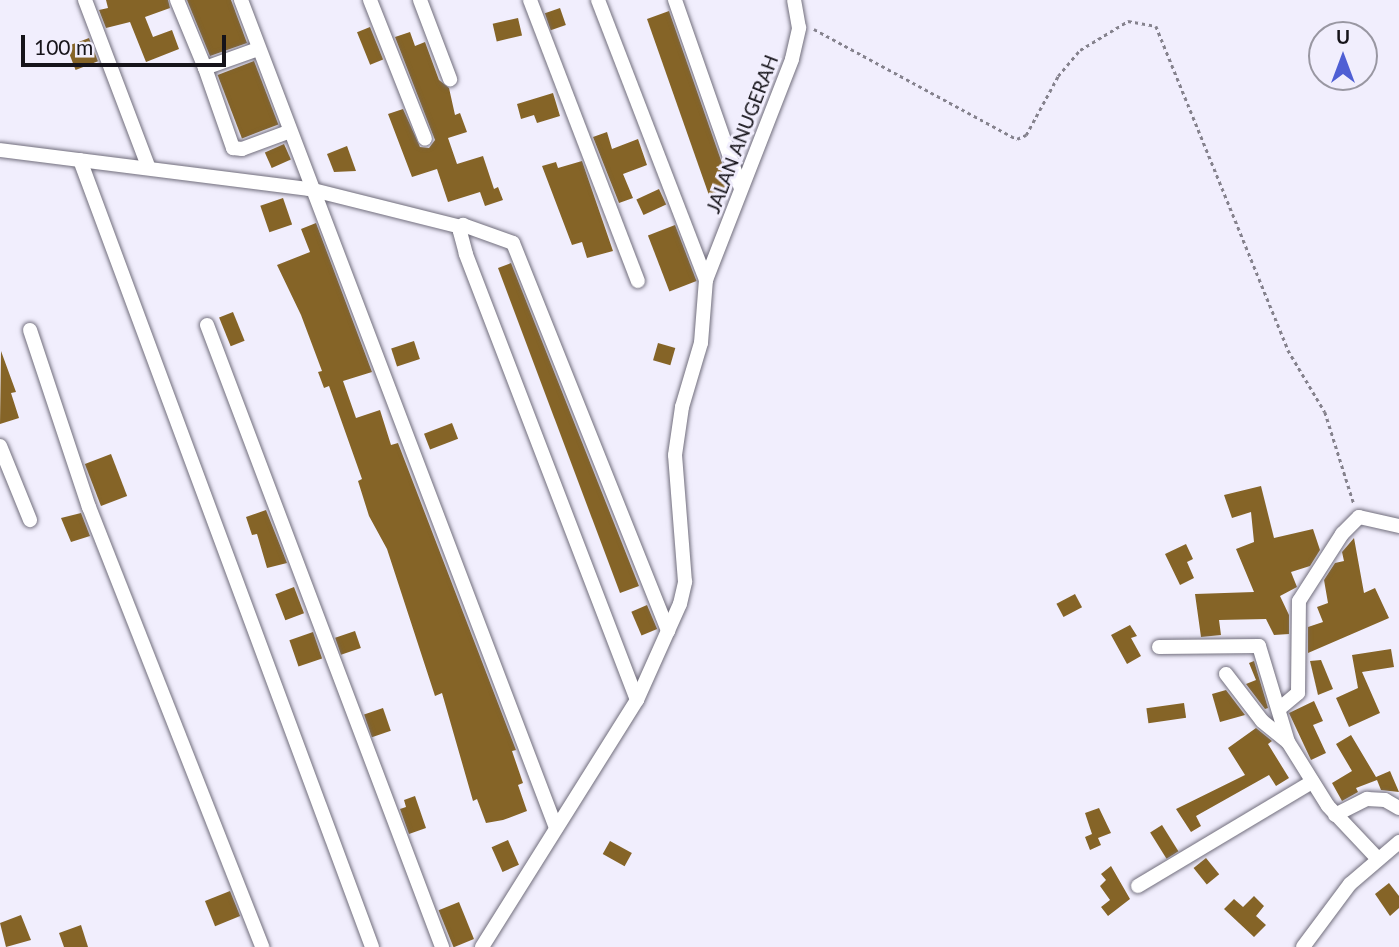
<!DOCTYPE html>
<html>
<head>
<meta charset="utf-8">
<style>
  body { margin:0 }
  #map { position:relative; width:1399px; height:947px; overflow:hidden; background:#f1eefd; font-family:Lato,sans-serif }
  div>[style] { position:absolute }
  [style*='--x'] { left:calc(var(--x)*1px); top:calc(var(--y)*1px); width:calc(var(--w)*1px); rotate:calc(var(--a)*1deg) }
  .building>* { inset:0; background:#856427; transform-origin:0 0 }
  .path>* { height:2.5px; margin-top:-1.25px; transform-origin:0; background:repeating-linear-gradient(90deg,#85828d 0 3.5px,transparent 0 7px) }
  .roads { filter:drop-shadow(0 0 2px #716e7c) drop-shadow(0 0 2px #716e7c) }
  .street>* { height:14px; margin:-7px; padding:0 7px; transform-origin:7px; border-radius:7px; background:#fff }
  span { translate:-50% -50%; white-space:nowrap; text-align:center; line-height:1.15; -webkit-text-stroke:6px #f1eefd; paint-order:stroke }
  .street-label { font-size:19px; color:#16141a }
  .north { position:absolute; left:1308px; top:21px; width:70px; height:70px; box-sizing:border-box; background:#f1eefd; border:2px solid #9997a2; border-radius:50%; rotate:0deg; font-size:19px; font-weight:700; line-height:28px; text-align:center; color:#16141a }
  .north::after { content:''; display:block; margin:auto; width:24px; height:32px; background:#4f5fd4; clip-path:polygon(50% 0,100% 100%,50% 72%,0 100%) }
  .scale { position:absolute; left:21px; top:35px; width:205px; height:32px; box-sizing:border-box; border:4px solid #16141a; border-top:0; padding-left:9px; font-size:21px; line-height:24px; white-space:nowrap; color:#16141a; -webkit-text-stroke:5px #f1eefd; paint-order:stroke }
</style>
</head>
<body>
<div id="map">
  <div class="building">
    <i style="clip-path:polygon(106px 0,168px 0,170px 8px,145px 17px,153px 37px,172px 30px,179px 49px,146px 62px,130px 22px,106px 28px,99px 10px,108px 8px)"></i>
    <i style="clip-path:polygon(187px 0,231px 0,247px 43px,210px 56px)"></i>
    <i style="left:560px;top:8px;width:18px;height:16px;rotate:71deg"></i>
    <i style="clip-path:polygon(669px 11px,731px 189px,729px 195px,711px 201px,647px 19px)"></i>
    <i style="left:518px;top:18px;width:18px;height:26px;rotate:77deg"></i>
    <i style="left:370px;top:27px;width:35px;height:14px;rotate:68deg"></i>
    <i style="clip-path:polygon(410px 32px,415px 46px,425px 42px,439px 80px,449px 88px,455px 115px,460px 113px,467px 132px,448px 138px,457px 164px,483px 156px,494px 189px,498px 187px,503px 200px,485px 206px,480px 192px,448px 202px,437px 169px,412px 177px,388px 114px,403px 109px,420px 147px,429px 148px,435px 140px,395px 37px)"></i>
    <i style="left:89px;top:38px;width:25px;height:24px;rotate:69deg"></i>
    <i style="left:254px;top:61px;width:68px;height:39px;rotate:69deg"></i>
    <i style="clip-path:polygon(553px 93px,560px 116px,537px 123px,534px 115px,521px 119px,517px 104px)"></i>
    <i style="clip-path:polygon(607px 132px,612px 149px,638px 139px,647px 165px,623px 174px,633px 198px,619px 203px,593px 137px)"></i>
    <i style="left:284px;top:144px;width:17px;height:21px;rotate:66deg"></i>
    <i style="clip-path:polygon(347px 146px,356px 171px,334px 172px,327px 154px)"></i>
    <i style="clip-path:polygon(582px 161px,613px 251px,587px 258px,582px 242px,572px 245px,542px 166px,556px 162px,558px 168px)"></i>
    <i style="left:659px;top:189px;width:17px;height:25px;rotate:65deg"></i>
    <i style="left:283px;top:198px;width:28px;height:24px;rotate:71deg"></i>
    <i style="clip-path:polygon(316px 223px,372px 372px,343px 381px,356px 418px,380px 410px,391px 445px,398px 443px,516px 750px,512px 751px,523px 783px,518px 785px,527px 811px,503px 820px,486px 823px,477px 799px,473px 801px,442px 693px,435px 696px,387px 549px,369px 516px,358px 481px,362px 479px,329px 386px,324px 388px,318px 372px,322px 371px,301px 315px,277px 265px,310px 252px,301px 229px)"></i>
    <i style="left:675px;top:225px;width:60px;height:29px;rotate:69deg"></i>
    <i style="clip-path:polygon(511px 263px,639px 586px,620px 593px,498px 268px)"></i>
    <i style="left:233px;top:312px;width:31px;height:15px;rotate:68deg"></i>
    <i style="left:414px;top:341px;width:19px;height:24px;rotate:72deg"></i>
    <i style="left:658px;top:343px;width:18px;height:18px;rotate:16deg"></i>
    <i style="clip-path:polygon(1px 351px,16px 392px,11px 393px,19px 418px,0 424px)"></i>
    <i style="left:452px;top:423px;width:17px;height:30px;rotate:69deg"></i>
    <i style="left:111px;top:454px;width:45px;height:28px;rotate:69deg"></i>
    <i style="clip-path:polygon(1261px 486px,1274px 538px,1313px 529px,1320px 550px,1310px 566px,1291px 572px,1297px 587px,1280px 596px,1289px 615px,1289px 634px,1274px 635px,1266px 619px,1219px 620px,1221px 635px,1201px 637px,1195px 594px,1254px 592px,1236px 549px,1254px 542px,1251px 512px,1232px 518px,1224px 495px)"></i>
    <i style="clip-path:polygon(266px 510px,287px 563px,267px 568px,257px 534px,252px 535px,246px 517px)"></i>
    <i style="clip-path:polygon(81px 513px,90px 536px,71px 542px,61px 518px)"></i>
    <i style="clip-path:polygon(1354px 538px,1364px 593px,1375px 588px,1389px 618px,1308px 653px,1308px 627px,1323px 622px,1317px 607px,1328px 603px,1324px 580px,1335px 563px,1344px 561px,1342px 552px)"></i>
    <i style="clip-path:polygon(1186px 544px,1193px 559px,1187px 562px,1194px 578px,1180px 585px,1165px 554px)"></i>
    <i style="left:294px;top:587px;width:28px;height:20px;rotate:69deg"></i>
    <i style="left:1075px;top:594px;width:15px;height:21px;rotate:62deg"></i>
    <i style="left:647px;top:605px;width:26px;height:17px;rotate:67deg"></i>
    <i style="clip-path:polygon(1130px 625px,1137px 636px,1131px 638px,1141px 656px,1127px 664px,1111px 635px)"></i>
    <i style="left:355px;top:631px;width:18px;height:21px;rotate:71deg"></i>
    <i style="left:313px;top:632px;width:28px;height:25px;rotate:71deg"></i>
    <i style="clip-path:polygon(1391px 649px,1394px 667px,1362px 672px,1380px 713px,1349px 727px,1336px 698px,1358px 688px,1352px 655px)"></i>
    <i style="clip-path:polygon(1321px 660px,1333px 689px,1318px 695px,1310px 661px)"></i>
    <i style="clip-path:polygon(1254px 661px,1268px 708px,1265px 709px,1246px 684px,1256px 680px,1249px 663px)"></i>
    <i style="clip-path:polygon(1226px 690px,1245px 715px,1220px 722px,1212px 694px)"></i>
    <i style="clip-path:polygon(1314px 701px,1323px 721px,1313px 725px,1326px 753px,1311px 760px,1289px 713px)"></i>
    <i style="left:1184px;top:703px;width:15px;height:38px;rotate:82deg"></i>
    <i style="left:383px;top:708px;width:24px;height:20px;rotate:71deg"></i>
    <i style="clip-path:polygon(1256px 728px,1272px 741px,1268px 744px,1289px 778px,1276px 786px,1269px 775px,1196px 816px,1201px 826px,1191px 832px,1176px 809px,1245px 775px,1228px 748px)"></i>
    <i style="clip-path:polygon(1351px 735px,1376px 777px,1390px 771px,1399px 792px,1381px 790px,1377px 780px,1356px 788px,1358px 792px,1342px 801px,1332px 783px,1352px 771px,1336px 744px)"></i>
    <i style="clip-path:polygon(415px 796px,426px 828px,409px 834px,400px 809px,406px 807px,404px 800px)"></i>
    <i style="clip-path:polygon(1099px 808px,1111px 833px,1098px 838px,1101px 845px,1090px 850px,1085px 837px,1092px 834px,1085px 813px)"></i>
    <i style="left:1162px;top:825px;width:31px;height:14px;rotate:58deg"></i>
    <i style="left:508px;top:840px;width:27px;height:18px;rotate:66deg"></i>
    <i style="left:610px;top:841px;width:25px;height:15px;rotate:29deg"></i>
    <i style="left:1206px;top:858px;width:21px;height:16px;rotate:51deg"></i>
    <i style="clip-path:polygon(1111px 866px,1130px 899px,1108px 916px,1101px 907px,1110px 900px,1100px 886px,1106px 880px,1101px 874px)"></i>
    <i style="clip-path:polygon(1389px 883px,1399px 896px,1399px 908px,1390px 916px,1375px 894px)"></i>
    <i style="left:230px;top:891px;width:27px;height:27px;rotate:68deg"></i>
    <i style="clip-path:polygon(1254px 896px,1264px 906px,1256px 916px,1266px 925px,1254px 937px,1224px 909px,1234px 899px,1243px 907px)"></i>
    <i style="left:459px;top:902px;width:40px;height:22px;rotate:68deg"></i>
    <i style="clip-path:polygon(21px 915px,31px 940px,6px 947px,0 923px)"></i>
    <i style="clip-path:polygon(81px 925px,88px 947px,64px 947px,59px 933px)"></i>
  </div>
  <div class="path">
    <i style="--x:814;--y:29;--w:231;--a:28.5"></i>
    <i style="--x:1017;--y:139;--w:10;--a:-24"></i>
    <i style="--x:1026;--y:135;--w:67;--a:-61.5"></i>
    <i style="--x:1058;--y:76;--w:34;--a:-50"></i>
    <i style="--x:1080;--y:50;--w:56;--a:-31.1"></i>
    <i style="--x:1128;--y:21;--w:28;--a:10"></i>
    <i style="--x:1156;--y:26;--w:350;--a:67.8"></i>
    <i style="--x:1288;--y:350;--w:72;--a:59.2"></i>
    <i style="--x:1325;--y:412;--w:96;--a:72.5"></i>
  </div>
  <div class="roads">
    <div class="street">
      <i style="--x:85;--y:0;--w:178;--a:69.2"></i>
      <i style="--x:177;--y:0;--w:74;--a:67.6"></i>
      <i style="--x:205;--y:68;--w:56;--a:-19.7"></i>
      <i style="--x:241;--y:0;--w:886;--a:69.17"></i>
      <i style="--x:370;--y:0;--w:149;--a:68.4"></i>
      <i style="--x:420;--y:0;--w:85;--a:69.2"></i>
      <i style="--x:530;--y:0;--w:301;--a:69"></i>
      <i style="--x:675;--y:0;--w:199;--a:70.7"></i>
      <i style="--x:205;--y:68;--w:85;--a:70.7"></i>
      <i style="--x:233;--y:148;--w:9;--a:6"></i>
      <i style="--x:242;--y:149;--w:49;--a:-20.3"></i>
      <i style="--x:0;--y:150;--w:311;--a:7.2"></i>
      <i style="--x:309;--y:189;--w:157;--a:14"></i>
      <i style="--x:80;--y:160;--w:839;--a:69.64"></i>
      <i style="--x:706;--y:280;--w:237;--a:-68.7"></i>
      <i style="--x:792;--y:59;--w:32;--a:-77"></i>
      <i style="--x:799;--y:28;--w:28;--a:-100"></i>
      <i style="--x:207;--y:325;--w:665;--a:69.3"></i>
      <i style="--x:30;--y:330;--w:187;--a:71.6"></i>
      <i style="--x:89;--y:507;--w:473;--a:68.5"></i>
      <i style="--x:0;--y:446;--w:80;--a:67.9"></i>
      <i style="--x:1159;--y:647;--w:100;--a:-0.6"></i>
      <i style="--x:1259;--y:646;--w:100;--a:73.2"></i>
      <i style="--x:1226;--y:674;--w:59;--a:52.5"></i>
      <i style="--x:1262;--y:721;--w:33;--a:39"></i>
      <i style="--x:1288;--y:742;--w:75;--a:58"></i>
      <i style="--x:1328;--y:806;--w:71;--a:46.7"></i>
      <i style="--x:637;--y:700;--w:478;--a:-111"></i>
      <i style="--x:466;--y:254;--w:24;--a:-105"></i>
      <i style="--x:460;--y:231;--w:7;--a:-63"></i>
      <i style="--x:463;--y:225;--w:53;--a:19.8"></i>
      <i style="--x:513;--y:243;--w:418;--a:68.2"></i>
      <i style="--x:1279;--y:709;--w:25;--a:-40"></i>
      <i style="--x:1298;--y:693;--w:92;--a:-89.4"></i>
      <i style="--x:1299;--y:601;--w:80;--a:-57.3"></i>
      <i style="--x:1342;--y:534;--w:24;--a:-45"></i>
      <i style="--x:1359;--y:517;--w:41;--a:12.7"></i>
      <i style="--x:1335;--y:815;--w:36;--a:-27"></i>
      <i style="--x:1367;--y:799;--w:18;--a:3"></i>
      <i style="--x:1385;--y:800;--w:16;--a:30"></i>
      <i style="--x:1138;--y:886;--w:203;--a:-30.9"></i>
      <i style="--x:482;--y:947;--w:292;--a:-57.9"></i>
      <i style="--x:637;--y:700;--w:105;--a:-65.9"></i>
      <i style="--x:680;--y:604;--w:23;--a:-77"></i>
      <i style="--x:685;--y:582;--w:127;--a:-94.5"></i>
      <i style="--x:675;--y:455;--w:49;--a:-81.7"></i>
      <i style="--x:682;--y:407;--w:67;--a:-73.5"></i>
      <i style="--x:701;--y:343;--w:63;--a:-85.5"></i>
      <i style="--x:706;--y:280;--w:300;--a:-111.1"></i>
      <i style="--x:1303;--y:947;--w:79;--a:-53.3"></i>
      <i style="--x:1350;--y:884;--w:65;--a:-40.6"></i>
    </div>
  </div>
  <div class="street-label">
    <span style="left:742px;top:134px;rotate:-69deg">JALAN ANUGERAH</span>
  </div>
  <div class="north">U</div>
  <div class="scale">100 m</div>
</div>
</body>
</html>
